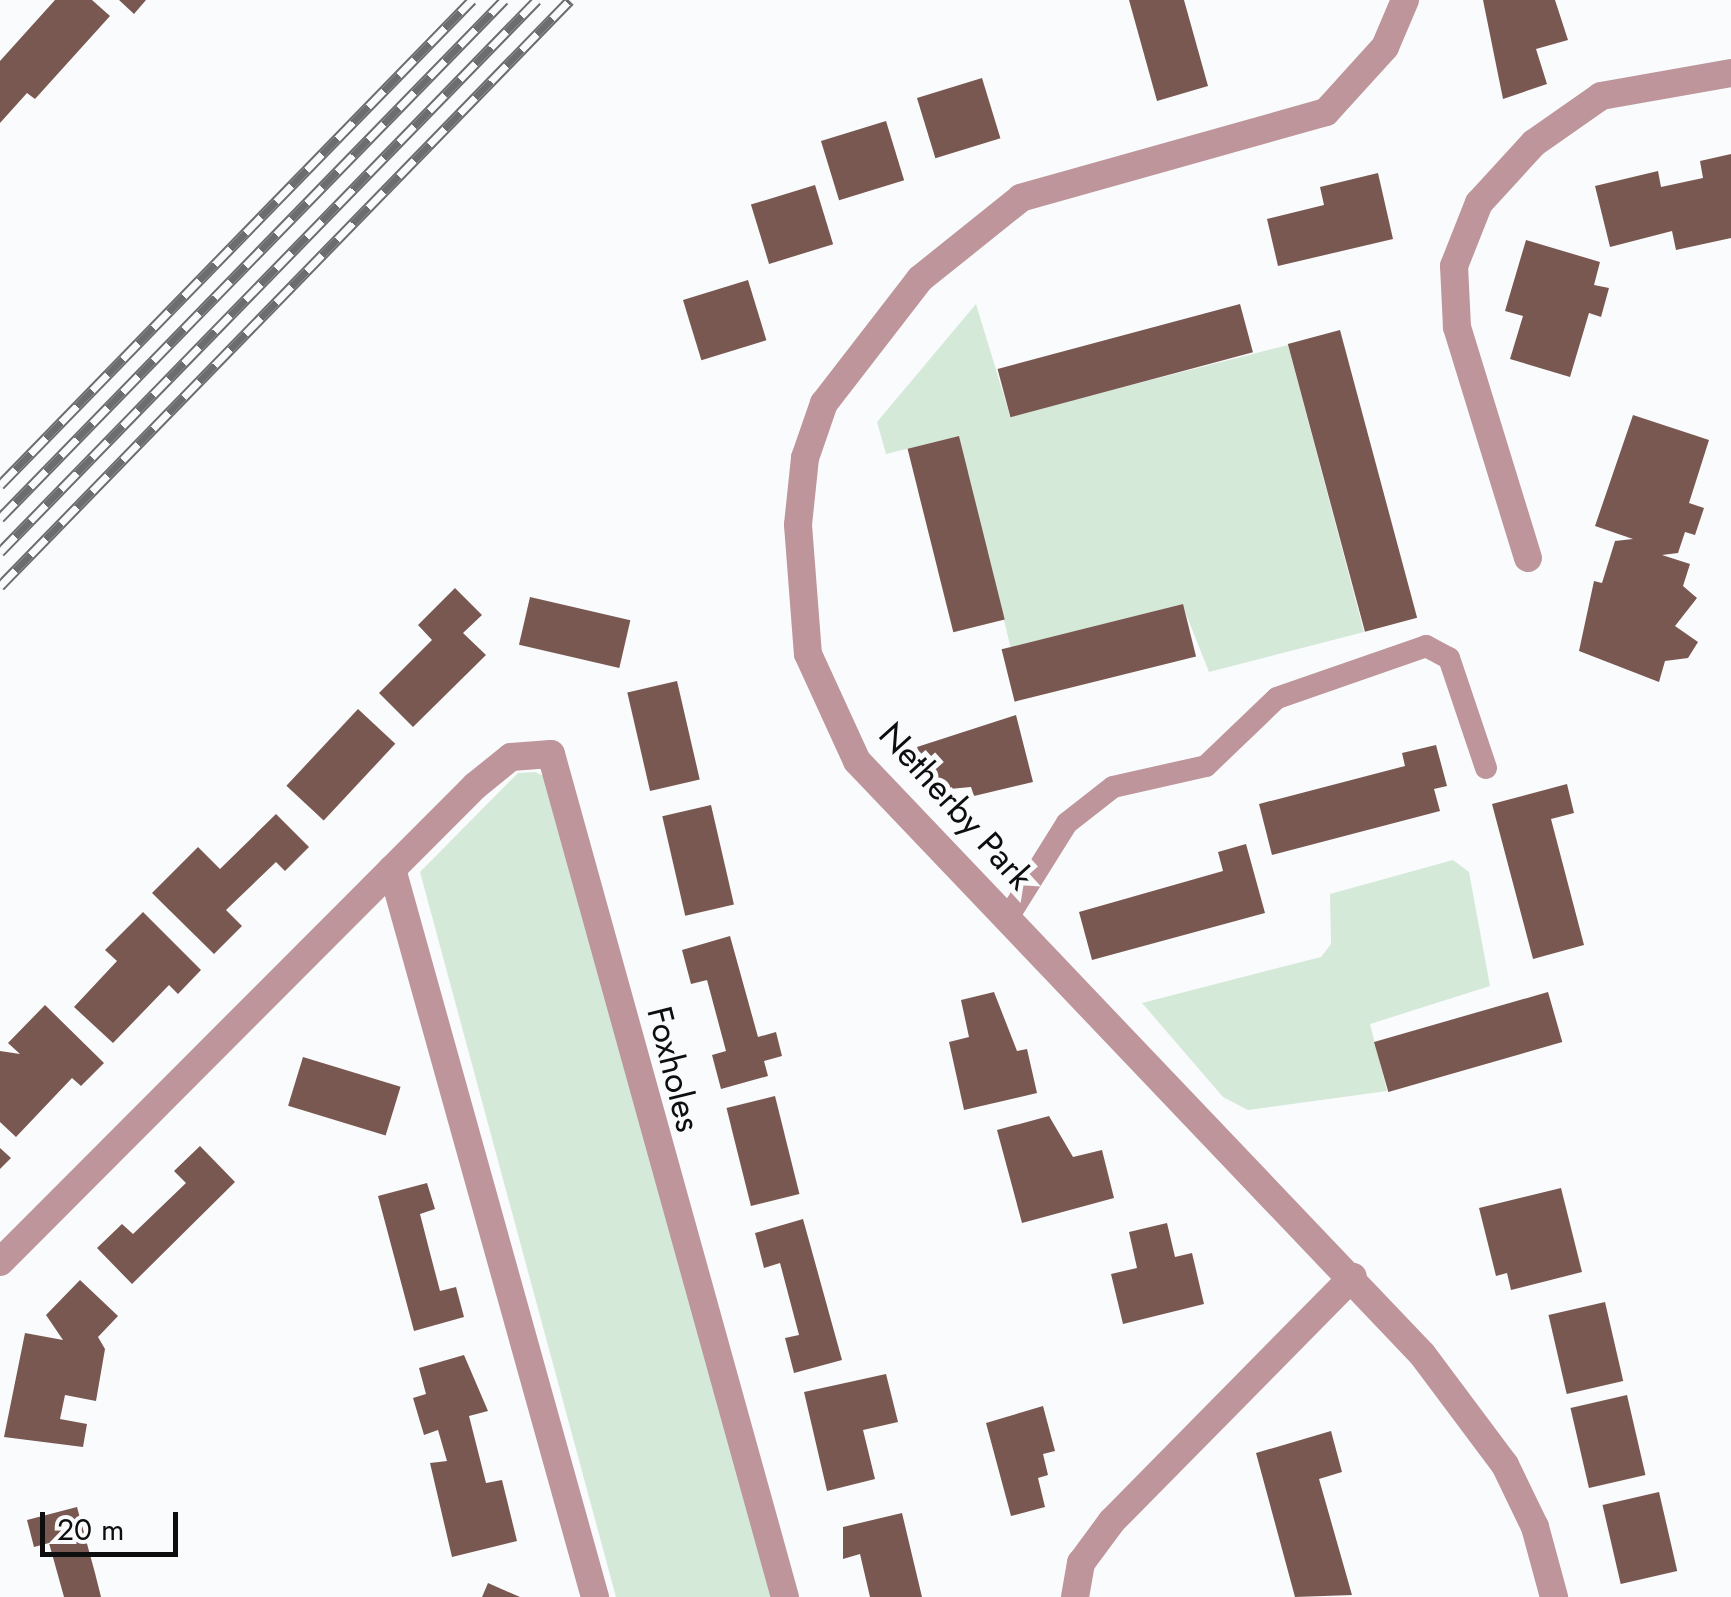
<!DOCTYPE html>
<html>
<head>
<meta charset="utf-8">
<style>
  body { margin:0 }
  #map { position:relative; width:1731px; height:1597px; overflow:hidden; background:#f9fbfc; font-family:Jost,sans-serif }
  div>[style] { position:absolute }
  [style*='--x'] { left:calc(var(--x)*1px); top:calc(var(--y)*1px); width:calc(var(--w)*1px); rotate:calc(var(--a)*1deg) }
  .green>* { inset:0; background:#d5e9d9 }
  .building>* { inset:0; background:#7a5852; transform-origin:0 0 }
  .service>* { height:22px; margin:-11px; padding:0 11px; transform-origin:11px; border-radius:11px; background:#bd959b }
  .minor>* { height:28px; margin:-14px; padding:0 14px; transform-origin:14px; border-radius:14px; background:#bd959b }
  .rail>* { height:11px; margin-top:-5.5px; transform-origin:0; background:repeating-linear-gradient(90deg,#f9fbfc 0 22px,#6c6d6e 0 44px); box-sizing:border-box; border-block:2px solid #6c6d6e }
  span { translate:-50% -50%; white-space:nowrap; text-align:center; line-height:1.15; -webkit-text-stroke:10px #f9fbfc; paint-order:stroke }
  .street-label { font-size:35px; color:#0e0e0f }
  .scale { position:absolute; left:40px; top:1512px; width:138px; height:45px; box-sizing:border-box; border:5px solid #0e0e0f; border-top:0; padding-left:12px; font-size:30px; line-height:35px; white-space:nowrap; color:#0e0e0f; -webkit-text-stroke:8px #f9fbfc; paint-order:stroke }
</style>
</head>
<body>
<div id="map">
  <div class="green">
    <i style="clip-path:polygon(976px 304px,1010px 416px,1288px 345px,1364px 632px,1209px 672px,1182px 604px,1011px 649px,959px 436px,886px 454px,877px 422px)"></i>
    <i style="clip-path:polygon(535px 772px,564px 785px,785px 1597px,616px 1597px,420px 872px,518px 773px)"></i>
    <i style="clip-path:polygon(1453px 860px,1469px 872px,1490px 986px,1370px 1024px,1387px 1091px,1248px 1110px,1223px 1097px,1142px 1003px,1321px 957px,1331px 944px,1330px 894px)"></i>
  </div>
  <div class="building">
    <i style="clip-path:polygon(55px 0,92px 0,110px 16px,35px 99px,27px 93px,0 123px,0 61px)"></i>
    <i style="clip-path:polygon(119px 0,146px 0,134px 14px)"></i>
    <i style="clip-path:polygon(1129px 0,1184px 0,1208px 86px,1157px 101px)"></i>
    <i style="clip-path:polygon(1483px 0,1555px 0,1568px 40px,1536px 49px,1547px 84px,1503px 99px)"></i>
    <i style="left:982px;top:78px;width:63px;height:68px;rotate:73deg"></i>
    <i style="left:886px;top:121px;width:62px;height:68px;rotate:73deg"></i>
    <i style="clip-path:polygon(1731px 154px,1731px 238px,1676px 250px,1672px 231px,1610px 247px,1595px 186px,1658px 171px,1661px 187px,1703px 178px,1700px 161px)"></i>
    <i style="clip-path:polygon(1378px 173px,1393px 239px,1278px 266px,1267px 219px,1324px 205px,1320px 187px)"></i>
    <i style="left:815px;top:185px;width:62px;height:67px;rotate:73deg"></i>
    <i style="clip-path:polygon(1526px 240px,1600px 262px,1594px 285px,1609px 288px,1601px 317px,1589px 313px,1570px 377px,1510px 359px,1523px 316px,1505px 311px)"></i>
    <i style="left:748px;top:280px;width:63px;height:68px;rotate:73deg"></i>
    <i style="left:1240px;top:304px;width:50px;height:251px;rotate:75deg"></i>
    <i style="left:1340px;top:330px;width:298px;height:54px;rotate:75deg"></i>
    <i style="clip-path:polygon(1633px 415px,1709px 440px,1689px 503px,1704px 508px,1695px 535px,1685px 532px,1678px 553px,1662px 555px,1690px 564px,1683px 586px,1697px 598px,1675px 626px,1698px 642px,1688px 658px,1665px 661px,1659px 682px,1579px 651px,1594px 581px,1602px 583px,1615px 541px,1633px 539px,1595px 526px)"></i>
    <i style="left:959px;top:436px;width:189px;height:53px;rotate:76deg"></i>
    <i style="clip-path:polygon(455px 588px,482px 615px,463px 633px,486px 655px,413px 727px,379px 693px,432px 640px,418px 625px)"></i>
    <i style="left:530px;top:597px;width:103px;height:49px;rotate:13deg"></i>
    <i style="left:1183px;top:604px;width:54px;height:187px;rotate:76deg"></i>
    <i style="left:677px;top:681px;width:101px;height:51px;rotate:77deg"></i>
    <i style="left:358px;top:709px;width:51px;height:105px;rotate:43deg"></i>
    <i style="clip-path:polygon(1016px 715px,1033px 782px,974px 796px,971px 787px,928px 791px,917px 747px)"></i>
    <i style="clip-path:polygon(1436px 745px,1447px 786px,1434px 789px,1440px 811px,1272px 855px,1259px 804px,1405px 766px,1402px 753px)"></i>
    <i style="clip-path:polygon(1567px 784px,1574px 813px,1551px 819px,1584px 945px,1533px 959px,1492px 804px)"></i>
    <i style="left:711px;top:805px;width:102px;height:50px;rotate:77deg"></i>
    <i style="clip-path:polygon(276px 814px,309px 847px,285px 871px,276px 862px,226px 910px,242px 926px,214px 954px,152px 893px,198px 847px,220px 869px)"></i>
    <i style="clip-path:polygon(1246px 844px,1265px 913px,1092px 960px,1079px 912px,1223px 871px,1218px 852px)"></i>
    <i style="clip-path:polygon(143px 912px,201px 970px,178px 994px,169px 985px,113px 1043px,74px 1007px,117px 961px,105px 950px)"></i>
    <i style="clip-path:polygon(730px 936px,758px 1037px,776px 1032px,782px 1056px,764px 1061px,768px 1076px,721px 1089px,712px 1055px,726px 1051px,707px 980px,691px 984px,682px 950px)"></i>
    <i style="clip-path:polygon(994px 992px,1017px 1051px,1027px 1049px,1037px 1093px,964px 1110px,949px 1042px,969px 1037px,961px 1000px)"></i>
    <i style="left:1548px;top:992px;width:52px;height:181px;rotate:74deg"></i>
    <i style="clip-path:polygon(45px 1005px,104px 1063px,81px 1086px,72px 1078px,16px 1137px,0 1122px,0 1051px,20px 1054px,8px 1043px)"></i>
    <i style="left:303px;top:1057px;width:102px;height:51px;rotate:17deg"></i>
    <i style="left:775px;top:1096px;width:101px;height:50px;rotate:76deg"></i>
    <i style="clip-path:polygon(1049px 1116px,1073px 1157px,1102px 1150px,1114px 1198px,1022px 1223px,997px 1130px)"></i>
    <i style="clip-path:polygon(200px 1146px,235px 1182px,132px 1284px,97px 1248px,122px 1224px,133px 1234px,186px 1183px,174px 1171px)"></i>
    <i style="clip-path:polygon(0 1148px,11px 1158px,0 1169px)"></i>
    <i style="clip-path:polygon(427px 1183px,435px 1209px,420px 1214px,430px 1253px,440px 1291px,456px 1287px,464px 1317px,414px 1331px,378px 1196px)"></i>
    <i style="clip-path:polygon(1561px 1188px,1582px 1272px,1511px 1290px,1507px 1273px,1496px 1276px,1479px 1208px)"></i>
    <i style="clip-path:polygon(803px 1219px,842px 1360px,794px 1373px,785px 1338px,799px 1335px,780px 1263px,764px 1268px,755px 1233px)"></i>
    <i style="clip-path:polygon(1167px 1223px,1175px 1257px,1192px 1253px,1204px 1304px,1123px 1324px,1111px 1274px,1137px 1268px,1129px 1232px)"></i>
    <i style="clip-path:polygon(80px 1280px,118px 1316px,98px 1337px,105px 1349px,96px 1401px,65px 1395px,60px 1419px,87px 1424px,83px 1447px,4px 1437px,25px 1333px,63px 1340px,46px 1315px)"></i>
    <i style="left:1605px;top:1302px;width:81px;height:58px;rotate:77deg"></i>
    <i style="clip-path:polygon(464px 1355px,488px 1411px,469px 1416px,486px 1483px,502px 1480px,517px 1541px,452px 1557px,430px 1463px,447px 1461px,438px 1430px,424px 1435px,413px 1398px,426px 1394px,419px 1368px)"></i>
    <i style="clip-path:polygon(886px 1374px,898px 1422px,863px 1430px,875px 1479px,827px 1491px,804px 1392px)"></i>
    <i style="left:1627px;top:1395px;width:82px;height:58px;rotate:77deg"></i>
    <i style="clip-path:polygon(1043px 1406px,1055px 1451px,1043px 1454px,1048px 1475px,1038px 1478px,1045px 1507px,1011px 1516px,986px 1423px)"></i>
    <i style="clip-path:polygon(1331px 1431px,1342px 1472px,1319px 1479px,1352px 1595px,1295px 1597px,1256px 1453px)"></i>
    <i style="left:1659px;top:1492px;width:81px;height:58px;rotate:77deg"></i>
    <i style="clip-path:polygon(77px 1507px,95px 1573px,101px 1597px,64px 1597px,49px 1543px,34px 1547px,27px 1520px)"></i>
    <i style="clip-path:polygon(902px 1513px,922px 1597px,870px 1597px,860px 1554px,843px 1559px,843px 1527px)"></i>
    <i style="clip-path:polygon(488px 1583px,520px 1597px,482px 1597px)"></i>
  </div>
  <div class="service">
    <i style="--x:1007;--y:919;--w:113;--a:-58"></i>
    <i style="--x:1067;--y:823;--w:58;--a:-38"></i>
    <i style="--x:1113;--y:787;--w:95;--a:-12.7"></i>
    <i style="--x:1206;--y:766;--w:98;--a:-43.8"></i>
    <i style="--x:1277;--y:698;--w:158;--a:-19.2"></i>
    <i style="--x:1426;--y:646;--w:26;--a:28"></i>
    <i style="--x:1449;--y:658;--w:116;--a:71.4"></i>
  </div>
  <div class="minor">
    <i style="--x:1405;--y:0;--w:51;--a:113.1"></i>
    <i style="--x:1385;--y:47;--w:88;--a:132.2"></i>
    <i style="--x:1326;--y:112;--w:317;--a:164.3"></i>
    <i style="--x:1021;--y:198;--w:129;--a:141.3"></i>
    <i style="--x:920;--y:279;--w:157;--a:127.7"></i>
    <i style="--x:824;--y:403;--w:58;--a:109.1"></i>
    <i style="--x:805;--y:458;--w:67;--a:96"></i>
    <i style="--x:798;--y:525;--w:129;--a:85.6"></i>
    <i style="--x:808;--y:654;--w:118;--a:65.4"></i>
    <i style="--x:857;--y:761;--w:819;--a:46.39"></i>
    <i style="--x:1422;--y:1354;--w:139;--a:53.2"></i>
    <i style="--x:1505;--y:1465;--w:69;--a:64.2"></i>
    <i style="--x:1535;--y:1527;--w:73;--a:74.8"></i>
    <i style="--x:1528;--y:558;--w:242;--a:-107.1"></i>
    <i style="--x:1457;--y:327;--w:61;--a:-92.8"></i>
    <i style="--x:1454;--y:266;--w:68;--a:-68.4"></i>
    <i style="--x:1479;--y:203;--w:81;--a:-47.5"></i>
    <i style="--x:1534;--y:143;--w:82;--a:-35"></i>
    <i style="--x:1601;--y:96;--w:132;--a:-10"></i>
    <i style="--x:392;--y:869;--w:756;--a:74.42"></i>
    <i style="--x:0;--y:1262;--w:672;--a:-45.06"></i>
    <i style="--x:475;--y:786;--w:46;--a:-38.9"></i>
    <i style="--x:511;--y:757;--w:40;--a:-4.3"></i>
    <i style="--x:551;--y:754;--w:875;--a:74.49"></i>
    <i style="--x:1075;--y:1597;--w:35;--a:-80"></i>
    <i style="--x:1081;--y:1563;--w:52;--a:-53.6"></i>
    <i style="--x:1112;--y:1521;--w:343;--a:-45.4"></i>
  </div>
  <div class="rail">
    <i style="--x:0;--y:485;--w:677;--a:-45.78"></i>
    <i style="--x:0;--y:518;--w:723;--a:-45.78"></i>
    <i style="--x:0;--y:552;--w:770;--a:-45.79"></i>
    <i style="--x:0;--y:586;--w:817;--a:-45.79"></i>
  </div>
  <div class="street-label">
    <span style="left:956px;top:806px;rotate:48deg">Netherby Park</span>
    <span style="left:674px;top:1069px;rotate:76deg">Foxholes</span>
  </div>
  <div class="scale">20 m</div>
</div>
</body>
</html>
